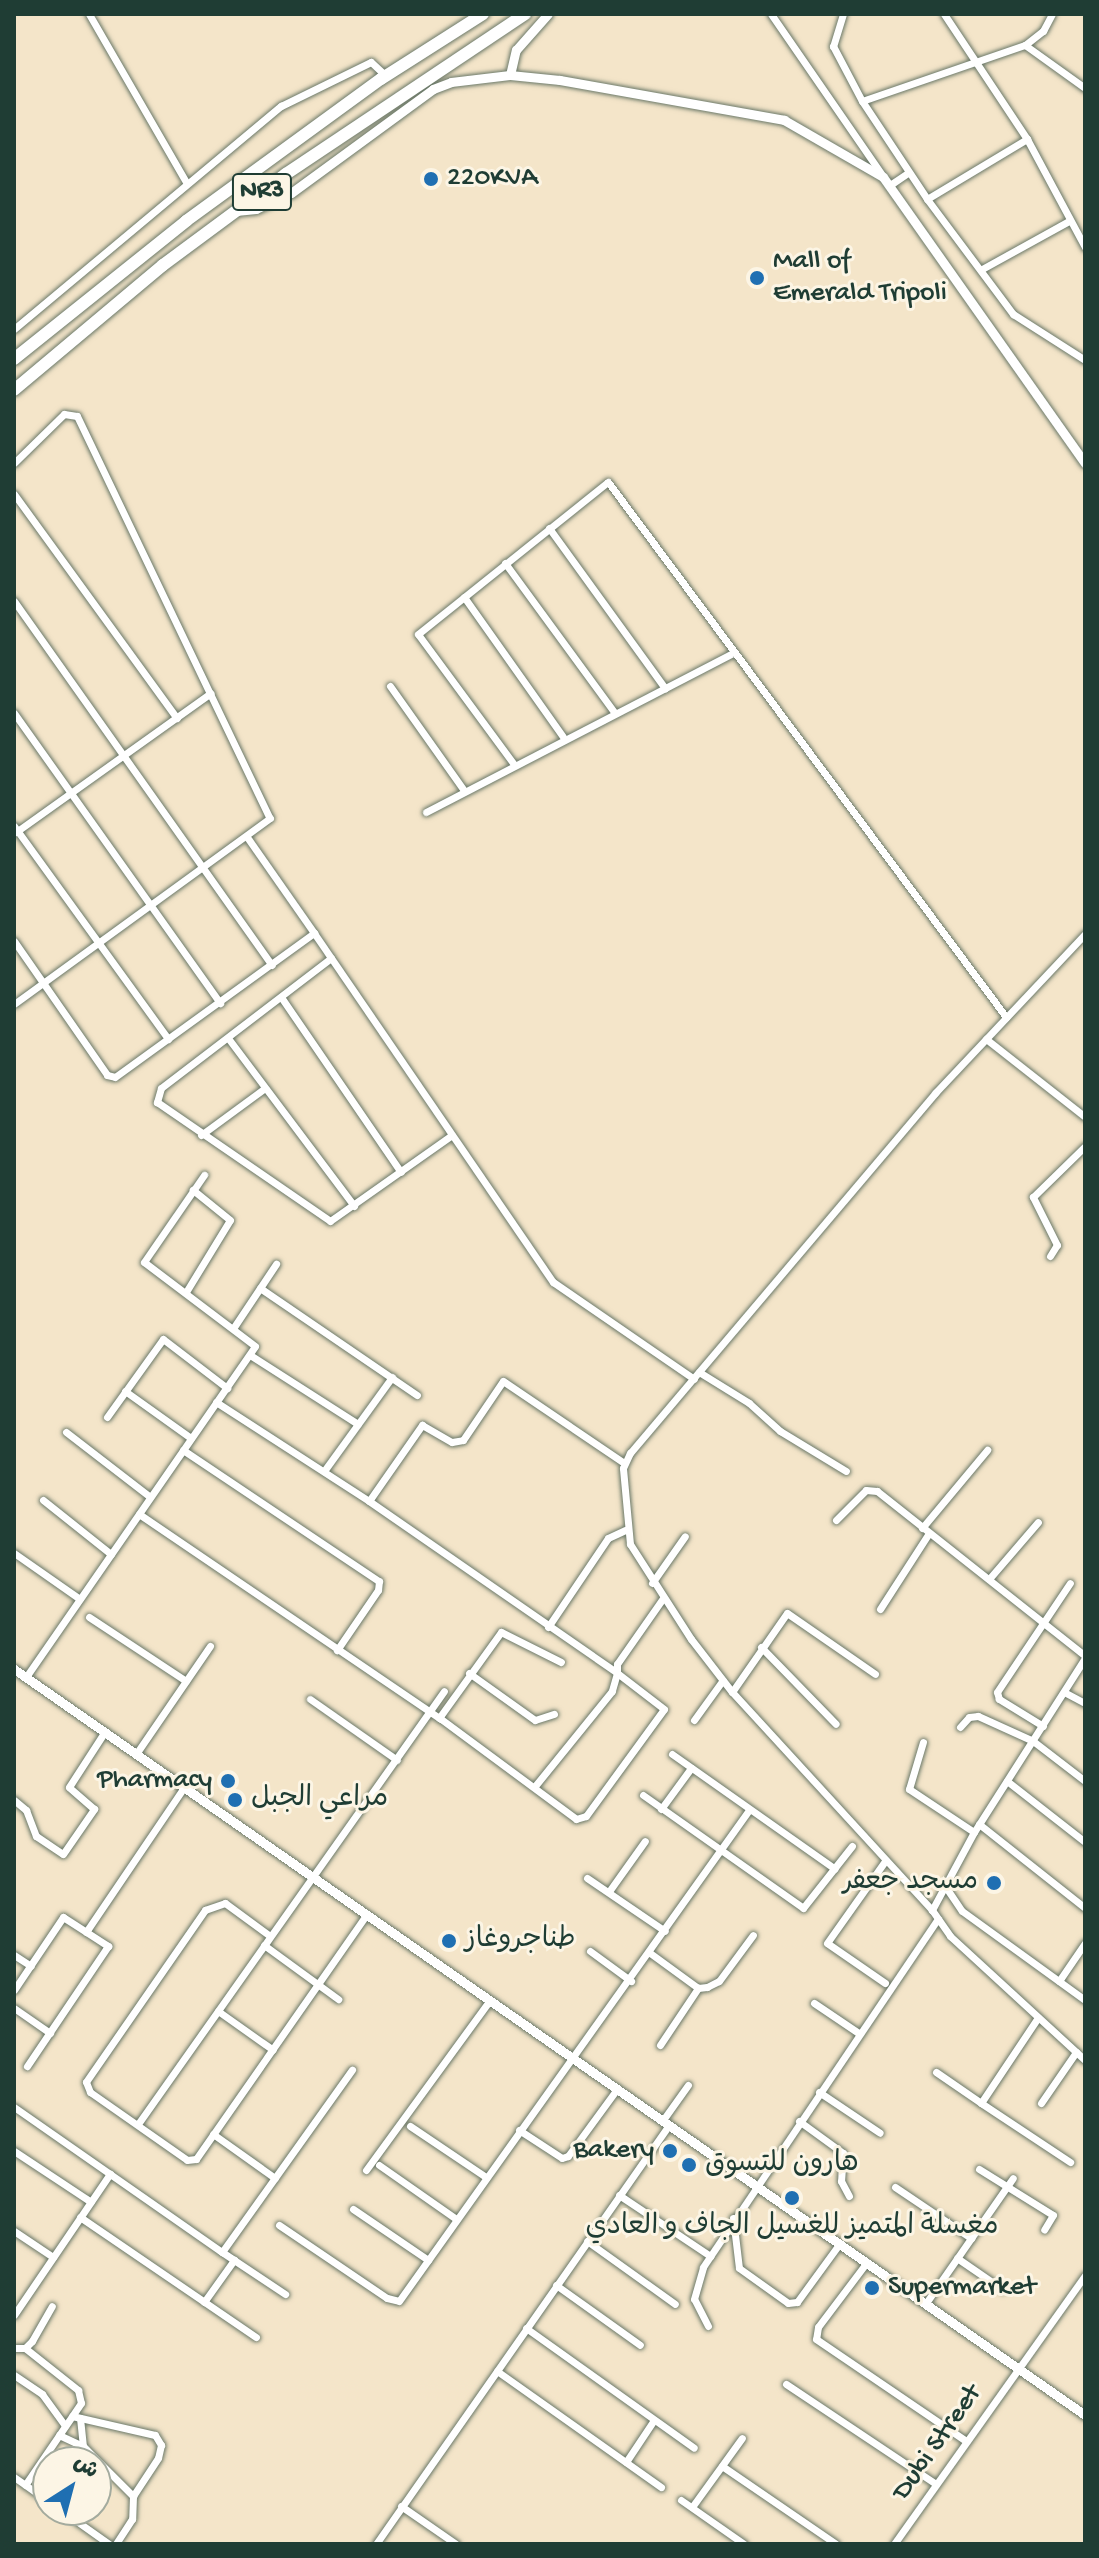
<!DOCTYPE html>
<html>
<head>
<meta charset="utf-8">
<style>
  body { margin:0 }
  #map { position:relative; width:1099px; height:2558px; overflow:hidden; background:#f4e5c9; font-family:"Gochi Hand","Playpen Sans Arabic",sans-serif }
  div>[style] { position:absolute }
  [style*='--x'] { left:calc(var(--x)*1px); top:calc(var(--y)*1px); width:calc(var(--w)*1px); rotate:calc(var(--a)*1deg) }
  .roads { filter:drop-shadow(0 0 2px #6a7868) drop-shadow(0 0 2px #6a7868) }
  .street>* { height:7px; margin:-3.5px; padding:0 3.5px; transform-origin:3.5px; border-radius:3.5px; background:#fff }
  .secondary>* { height:9px; margin:-4.5px; padding:0 4.5px; transform-origin:4.5px; border-radius:4.5px; background:#fff }
  .highway>* { height:12px; margin:-6px; padding:0 6px; transform-origin:6px; border-radius:6px; background:#fff }
  .dots>* { width:22px; height:22px; translate:-50% -50%; box-sizing:border-box; border:4px solid #fcf5e5; border-radius:50% }
  span { translate:-50% -50%; white-space:nowrap; text-align:center; line-height:1.15; -webkit-text-stroke:6px #fcf5e5; paint-order:stroke }
  .shield-label span { padding:2px 6px; background:#fcf5e5; border:2px solid; border-radius:6px; -webkit-text-stroke-width:0 }
  .shield-label { font-size:26px; color:#1f3d34; font-weight:700 }
  .poi-label { font-size:28px; color:#1f3d34 }
  .left { translate:0 -50%; text-align:left }
  .right { translate:-100% -50%; text-align:right }
  .street-label { font-size:28px; color:#1f3d34 }
  .frame { position:absolute; inset:0; border:16px solid #1f3d34; pointer-events:none }
  .north { position:absolute; left:32px; top:2446px; width:80px; height:80px; box-sizing:border-box; background:#fcf5e5; border:2px solid #a4ab9e; border-radius:50%; rotate:36deg; font-size:22px; font-weight:700; line-height:32px; text-align:center; color:#1f3d34 }
  .north::after { content:''; display:block; margin:auto; width:28px; height:36px; background:#1f6fb2; clip-path:polygon(50% 0,100% 100%,50% 72%,0 100%) }
</style>
</head>
<body>
<div id="map">
  <div class="roads">
    <div class="street">
      <i style="--x:89;--y:14;--w:194;--a:60"></i>
      <i style="--x:771;--y:14;--w:196;--a:55.4"></i>
      <i style="--x:843;--y:14;--w:34;--a:107"></i>
      <i style="--x:833;--y:46;--w:62;--a:62.2"></i>
      <i style="--x:862;--y:101;--w:172;--a:-19"></i>
      <i style="--x:1025;--y:45;--w:23;--a:-38"></i>
      <i style="--x:1043;--y:31;--w:19;--a:-62"></i>
      <i style="--x:944;--y:14;--w:150;--a:56.4"></i>
      <i style="--x:1027;--y:139;--w:123;--a:61.8"></i>
      <i style="--x:1025;--y:45;--w:74;--a:35.6"></i>
      <i style="--x:862;--y:101;--w:118;--a:56.4"></i>
      <i style="--x:927;--y:199;--w:144;--a:53.2"></i>
      <i style="--x:1013;--y:314;--w:85;--a:32.6"></i>
      <i style="--x:890;--y:185;--w:22;--a:-34"></i>
      <i style="--x:927;--y:199;--w:117;--a:-31"></i>
      <i style="--x:982;--y:269;--w:99;--a:-28.9"></i>
      <i style="--x:14;--y:329;--w:348;--a:-39.9"></i>
      <i style="--x:281;--y:106;--w:100;--a:-26.1"></i>
      <i style="--x:371;--y:62;--w:21;--a:43"></i>
      <i style="--x:14;--y:463;--w:70;--a:-44.4"></i>
      <i style="--x:64;--y:414;--w:13;--a:9"></i>
      <i style="--x:77;--y:416;--w:446;--a:64.4"></i>
      <i style="--x:270;--y:818;--w:316;--a:144"></i>
      <i style="--x:14;--y:494;--w:277;--a:54"></i>
      <i style="--x:549;--y:528;--w:198;--a:54.1"></i>
      <i style="--x:505;--y:563;--w:185;--a:53.8"></i>
      <i style="--x:464;--y:597;--w:171;--a:54.7"></i>
      <i style="--x:14;--y:601;--w:446;--a:54.7"></i>
      <i style="--x:390;--y:686;--w:126;--a:54.7"></i>
      <i style="--x:14;--y:713;--w:356;--a:54.6"></i>
      <i style="--x:513;--y:763;--w:160;--a:-126.4"></i>
      <i style="--x:418;--y:634;--w:243;--a:-38.7"></i>
      <i style="--x:608;--y:482;--w:667;--a:53.35"></i>
      <i style="--x:426;--y:812;--w:343;--a:-27.4"></i>
      <i style="--x:14;--y:826;--w:263;--a:54.1"></i>
      <i style="--x:16;--y:832;--w:239;--a:-35.5"></i>
      <i style="--x:314;--y:933;--w:423;--a:55.6"></i>
      <i style="--x:553;--y:1282;--w:171;--a:34.5"></i>
      <i style="--x:14;--y:941;--w:163;--a:55.2"></i>
      <i style="--x:107;--y:1075;--w:8;--a:14"></i>
      <i style="--x:115;--y:1077;--w:246;--a:-35.9"></i>
      <i style="--x:314;--y:933;--w:117;--a:-124.9"></i>
      <i style="--x:331;--y:958;--w:214;--a:142.6"></i>
      <i style="--x:161;--y:1088;--w:15;--a:106"></i>
      <i style="--x:157;--y:1102;--w:210;--a:34.5"></i>
      <i style="--x:330;--y:1221;--w:149;--a:-35.2"></i>
      <i style="--x:281;--y:997;--w:212;--a:55.6"></i>
      <i style="--x:228;--y:1038;--w:210;--a:53.1"></i>
      <i style="--x:986;--y:1039;--w:126;--a:38.2"></i>
      <i style="--x:201;--y:1135;--w:79;--a:-36.3"></i>
      <i style="--x:1050;--y:1256;--w:13;--a:-58"></i>
      <i style="--x:1057;--y:1245;--w:54;--a:-116.6"></i>
      <i style="--x:1033;--y:1197;--w:73;--a:-44.4"></i>
      <i style="--x:260;--y:1288;--w:190;--a:34.3"></i>
      <i style="--x:186;--y:1292;--w:84;--a:-58.6"></i>
      <i style="--x:230;--y:1220;--w:48;--a:-141"></i>
      <i style="--x:234;--y:1327;--w:76;--a:-56.3"></i>
      <i style="--x:250;--y:1355;--w:128;--a:32.6"></i>
      <i style="--x:699;--y:1372;--w:59;--a:31.8"></i>
      <i style="--x:749;--y:1403;--w:42;--a:42.1"></i>
      <i style="--x:780;--y:1431;--w:77;--a:31.2"></i>
      <i style="--x:125;--y:1391;--w:81;--a:35.5"></i>
      <i style="--x:216;--y:1402;--w:182;--a:32.9"></i>
      <i style="--x:369;--y:1501;--w:93;--a:-55.1"></i>
      <i style="--x:422;--y:1425;--w:34;--a:30"></i>
      <i style="--x:452;--y:1442;--w:11;--a:-10"></i>
      <i style="--x:463;--y:1440;--w:71;--a:-55.9"></i>
      <i style="--x:503;--y:1381;--w:146;--a:34.1"></i>
      <i style="--x:107;--y:1417;--w:96;--a:-54.3"></i>
      <i style="--x:163;--y:1339;--w:81;--a:37.4"></i>
      <i style="--x:66;--y:1432;--w:106;--a:37.7"></i>
      <i style="--x:183;--y:1450;--w:236;--a:33.8"></i>
      <i style="--x:379;--y:1581;--w:9;--a:96"></i>
      <i style="--x:378;--y:1590;--w:73;--a:124.3"></i>
      <i style="--x:324;--y:1471;--w:116;--a:-54.1"></i>
      <i style="--x:43;--y:1500;--w:87;--a:38.5"></i>
      <i style="--x:369;--y:1501;--w:302;--a:34.7"></i>
      <i style="--x:617;--y:1673;--w:19;--a:106"></i>
      <i style="--x:612;--y:1691;--w:122;--a:129"></i>
      <i style="--x:139;--y:1514;--w:365;--a:34.2"></i>
      <i style="--x:441;--y:1719;--w:168;--a:36.5"></i>
      <i style="--x:576;--y:1819;--w:10;--a:-17"></i>
      <i style="--x:586;--y:1816;--w:132;--a:-53.9"></i>
      <i style="--x:664;--y:1709;--w:59;--a:-142.5"></i>
      <i style="--x:617;--y:1673;--w:9;--a:-90"></i>
      <i style="--x:617;--y:1664;--w:80;--a:-55.1"></i>
      <i style="--x:836;--y:1520;--w:42;--a:-45"></i>
      <i style="--x:866;--y:1490;--w:11;--a:5"></i>
      <i style="--x:877;--y:1491;--w:265;--a:38.4"></i>
      <i style="--x:922;--y:1528;--w:102;--a:-50.2"></i>
      <i style="--x:14;--y:1553;--w:80;--a:34.9"></i>
      <i style="--x:989;--y:1579;--w:75;--a:-49.3"></i>
      <i style="--x:652;--y:1583;--w:57;--a:-54.9"></i>
      <i style="--x:880;--y:1609;--w:90;--a:-57.2"></i>
      <i style="--x:89;--y:1617;--w:116;--a:33.4"></i>
      <i style="--x:548;--y:1627;--w:107;--a:-56"></i>
      <i style="--x:608;--y:1538;--w:19;--a:-25"></i>
      <i style="--x:761;--y:1647;--w:107;--a:45.8"></i>
      <i style="--x:1085;--y:1658;--w:206;--a:122.5"></i>
      <i style="--x:974;--y:1832;--w:89;--a:118.3"></i>
      <i style="--x:932;--y:1910;--w:32;--a:55"></i>
      <i style="--x:950;--y:1936;--w:183;--a:42.6"></i>
      <i style="--x:469;--y:1673;--w:81;--a:35.5"></i>
      <i style="--x:535;--y:1720;--w:20;--a:-18"></i>
      <i style="--x:26;--y:1677;--w:402;--a:-55.3"></i>
      <i style="--x:255;--y:1346;--w:139;--a:-142.9"></i>
      <i style="--x:144;--y:1262;--w:106;--a:-55.4"></i>
      <i style="--x:732;--y:1692;--w:96;--a:-55.2"></i>
      <i style="--x:787;--y:1613;--w:107;--a:34.7"></i>
      <i style="--x:1064;--y:1692;--w:24;--a:28"></i>
      <i style="--x:310;--y:1699;--w:106;--a:35"></i>
      <i style="--x:439;--y:1718;--w:106;--a:-54.2"></i>
      <i style="--x:501;--y:1632;--w:67;--a:26.6"></i>
      <i style="--x:694;--y:1720;--w:49;--a:-54.1"></i>
      <i style="--x:1043;--y:1726;--w:52;--a:-148.5"></i>
      <i style="--x:999;--y:1699;--w:7;--a:-106"></i>
      <i style="--x:997;--y:1692;--w:131;--a:-56.2"></i>
      <i style="--x:960;--y:1727;--w:13;--a:-48"></i>
      <i style="--x:969;--y:1717;--w:9;--a:-6"></i>
      <i style="--x:978;--y:1716;--w:60;--a:24.4"></i>
      <i style="--x:1033;--y:1741;--w:66;--a:37.6"></i>
      <i style="--x:923;--y:1742;--w:49;--a:106.6"></i>
      <i style="--x:909;--y:1789;--w:78;--a:33.5"></i>
      <i style="--x:136;--y:1754;--w:131;--a:-55.6"></i>
      <i style="--x:672;--y:1754;--w:199;--a:35.2"></i>
      <i style="--x:1007;--y:1781;--w:99;--a:38"></i>
      <i style="--x:643;--y:1795;--w:196;--a:35.2"></i>
      <i style="--x:803;--y:1908;--w:79;--a:-51.7"></i>
      <i style="--x:14;--y:1800;--w:16;--a:40"></i>
      <i style="--x:26;--y:1810;--w:28;--a:69"></i>
      <i style="--x:36;--y:1836;--w:32;--a:34"></i>
      <i style="--x:63;--y:1854;--w:55;--a:-55.4"></i>
      <i style="--x:94;--y:1809;--w:33;--a:-139"></i>
      <i style="--x:69;--y:1787;--w:64;--a:-57.1"></i>
      <i style="--x:661;--y:1809;--w:51;--a:-53.8"></i>
      <i style="--x:979;--y:1824;--w:135;--a:38.4"></i>
      <i style="--x:587;--y:1878;--w:94;--a:34.2"></i>
      <i style="--x:945;--y:1886;--w:30;--a:56"></i>
      <i style="--x:962;--y:1911;--w:152;--a:35.9"></i>
      <i style="--x:610;--y:1890;--w:60;--a:-54.5"></i>
      <i style="--x:932;--y:1910;--w:296;--a:-132.5"></i>
      <i style="--x:732;--y:1692;--w:67;--a:-127.7"></i>
      <i style="--x:691;--y:1639;--w:113;--a:-122.7"></i>
      <i style="--x:630;--y:1544;--w:76;--a:-95.3"></i>
      <i style="--x:623;--y:1468;--w:17;--a:-65"></i>
      <i style="--x:630;--y:1453;--w:472;--a:-49.7"></i>
      <i style="--x:935;--y:1093;--w:219;--a:-46.7"></i>
      <i style="--x:86;--y:1932;--w:175;--a:-55.9"></i>
      <i style="--x:270;--y:1936;--w:56;--a:-143.7"></i>
      <i style="--x:225;--y:1903;--w:21;--a:161"></i>
      <i style="--x:205;--y:1910;--w:209;--a:124.7"></i>
      <i style="--x:86;--y:2082;--w:11;--a:68"></i>
      <i style="--x:90;--y:2092;--w:118;--a:35"></i>
      <i style="--x:187;--y:2160;--w:9;--a:-6"></i>
      <i style="--x:196;--y:2159;--w:299;--a:-55.1"></i>
      <i style="--x:264;--y:1945;--w:92;--a:36.1"></i>
      <i style="--x:590;--y:1951;--w:51;--a:36.2"></i>
      <i style="--x:650;--y:1953;--w:59;--a:36.1"></i>
      <i style="--x:698;--y:1988;--w:9;--a:-6"></i>
      <i style="--x:707;--y:1987;--w:13;--a:-27"></i>
      <i style="--x:719;--y:1981;--w:57;--a:-53.5"></i>
      <i style="--x:14;--y:1955;--w:20;--a:33"></i>
      <i style="--x:1059;--y:1981;--w:46;--a:-55.6"></i>
      <i style="--x:885;--y:1983;--w:70;--a:-145.4"></i>
      <i style="--x:827;--y:1943;--w:100;--a:-54.7"></i>
      <i style="--x:14;--y:1990;--w:88;--a:-56.1"></i>
      <i style="--x:63;--y:1917;--w:54;--a:32.8"></i>
      <i style="--x:108;--y:1946;--w:145;--a:124"></i>
      <i style="--x:814;--y:2003;--w:55;--a:34"></i>
      <i style="--x:14;--y:2008;--w:44;--a:34.8"></i>
      <i style="--x:218;--y:2011;--w:67;--a:35.3"></i>
      <i style="--x:1037;--y:2019;--w:101;--a:123.7"></i>
      <i style="--x:981;--y:2103;--w:107;--a:33.5"></i>
      <i style="--x:660;--y:2045;--w:69;--a:-56.3"></i>
      <i style="--x:936;--y:2072;--w:55;--a:34.6"></i>
      <i style="--x:819;--y:2092;--w:73;--a:33.9"></i>
      <i style="--x:1041;--y:2103;--w:62;--a:-55.5"></i>
      <i style="--x:14;--y:2107;--w:254;--a:34.9"></i>
      <i style="--x:222;--y:2252;--w:224;--a:-54.5"></i>
      <i style="--x:663;--y:2120;--w:43;--a:-54.5"></i>
      <i style="--x:799;--y:2121;--w:54;--a:36"></i>
      <i style="--x:843;--y:2153;--w:28;--a:94"></i>
      <i style="--x:841;--y:2181;--w:17;--a:62"></i>
      <i style="--x:138;--y:2124;--w:530;--a:-54.75"></i>
      <i style="--x:410;--y:2126;--w:92;--a:33.9"></i>
      <i style="--x:519;--y:2130;--w:51;--a:33.1"></i>
      <i style="--x:562;--y:2158;--w:6;--a:-18"></i>
      <i style="--x:568;--y:2156;--w:83;--a:-53.8"></i>
      <i style="--x:213;--y:2134;--w:76;--a:35.4"></i>
      <i style="--x:14;--y:2151;--w:92;--a:33.5"></i>
      <i style="--x:379;--y:2165;--w:94;--a:35"></i>
      <i style="--x:979;--y:2169;--w:87;--a:31.9"></i>
      <i style="--x:1053;--y:2215;--w:17;--a:121"></i>
      <i style="--x:366;--y:2170;--w:210;--a:-53.9"></i>
      <i style="--x:895;--y:2187;--w:92;--a:33.9"></i>
      <i style="--x:619;--y:2195;--w:110;--a:33.8"></i>
      <i style="--x:353;--y:2209;--w:91;--a:34.2"></i>
      <i style="--x:80;--y:2217;--w:213;--a:34.3"></i>
      <i style="--x:733;--y:2218;--w:50;--a:83.2"></i>
      <i style="--x:739;--y:2268;--w:60;--a:35.5"></i>
      <i style="--x:788;--y:2303;--w:9;--a:-6"></i>
      <i style="--x:797;--y:2302;--w:73;--a:-53.9"></i>
      <i style="--x:279;--y:2225;--w:130;--a:34.1"></i>
      <i style="--x:387;--y:2298;--w:12;--a:14"></i>
      <i style="--x:399;--y:2301;--w:603;--a:-54.52"></i>
      <i style="--x:14;--y:2231;--w:47;--a:33.7"></i>
      <i style="--x:587;--y:2241;--w:108;--a:35.6"></i>
      <i style="--x:222;--y:2252;--w:76;--a:33.7"></i>
      <i style="--x:957;--y:2258;--w:55;--a:34.6"></i>
      <i style="--x:867;--y:2262;--w:81;--a:127"></i>
      <i style="--x:818;--y:2327;--w:12;--a:99"></i>
      <i style="--x:816;--y:2339;--w:181;--a:34.2"></i>
      <i style="--x:556;--y:2285;--w:103;--a:35.5"></i>
      <i style="--x:204;--y:2302;--w:52;--a:-54.5"></i>
      <i style="--x:926;--y:2303;--w:152;--a:-55.2"></i>
      <i style="--x:14;--y:2315;--w:171;--a:-55.8"></i>
      <i style="--x:708;--y:2326;--w:30;--a:-117"></i>
      <i style="--x:694;--y:2299;--w:33;--a:-74"></i>
      <i style="--x:703;--y:2267;--w:420;--a:-56"></i>
      <i style="--x:526;--y:2328;--w:206;--a:35.5"></i>
      <i style="--x:14;--y:2348;--w:11;--a:0"></i>
      <i style="--x:25;--y:2348;--w:10;--a:-45"></i>
      <i style="--x:32;--y:2341;--w:40;--a:-60.3"></i>
      <i style="--x:25;--y:2348;--w:68;--a:38.4"></i>
      <i style="--x:78;--y:2390;--w:13;--a:77"></i>
      <i style="--x:81;--y:2403;--w:99;--a:124.3"></i>
      <i style="--x:497;--y:2371;--w:201;--a:35.3"></i>
      <i style="--x:14;--y:2375;--w:34;--a:34"></i>
      <i style="--x:42;--y:2394;--w:39;--a:54"></i>
      <i style="--x:786;--y:2384;--w:180;--a:33.7"></i>
      <i style="--x:72;--y:2416;--w:85;--a:12.9"></i>
      <i style="--x:155;--y:2435;--w:12;--a:59"></i>
      <i style="--x:161;--y:2445;--w:13;--a:103"></i>
      <i style="--x:158;--y:2458;--w:45;--a:123.3"></i>
      <i style="--x:80;--y:2418;--w:28;--a:84"></i>
      <i style="--x:83;--y:2446;--w:71;--a:45"></i>
      <i style="--x:133;--y:2496;--w:23;--a:92"></i>
      <i style="--x:132;--y:2519;--w:30;--a:123"></i>
      <i style="--x:59;--y:2435;--w:26;--a:25"></i>
      <i style="--x:626;--y:2462;--w:50;--a:-56.3"></i>
      <i style="--x:722;--y:2466;--w:138;--a:34.4"></i>
      <i style="--x:14;--y:2477;--w:42;--a:35.2"></i>
      <i style="--x:681;--y:2500;--w:77;--a:34.9"></i>
      <i style="--x:401;--y:2506;--w:67;--a:34.6"></i>
      <i style="--x:692;--y:2507;--w:85;--a:-54.1"></i>
      <i style="--x:61;--y:2510;--w:59;--a:35.3"></i>
      <i style="--x:376;--y:2544;--w:511;--a:-55.04"></i>
      <i style="--x:894;--y:2544;--w:330;--a:-54.6"></i>
    </div>
    <div class="secondary">
      <i style="--x:510;--y:75;--w:26;--a:-77"></i>
      <i style="--x:516;--y:50;--w:48;--a:-48.4"></i>
      <i style="--x:236;--y:211;--w:20;--a:-6"></i>
      <i style="--x:256;--y:209;--w:38;--a:-25"></i>
      <i style="--x:291;--y:193;--w:176;--a:-36.2"></i>
      <i style="--x:433;--y:89;--w:19;--a:-21"></i>
      <i style="--x:451;--y:82;--w:59;--a:-6.8"></i>
      <i style="--x:510;--y:75;--w:50;--a:5.7"></i>
      <i style="--x:560;--y:80;--w:228;--a:10.1"></i>
      <i style="--x:784;--y:120;--w:114;--a:29.9"></i>
      <i style="--x:883;--y:177;--w:350;--a:54.8"></i>
      <i style="--x:14;--y:1669;--w:1305;--a:34.86"></i>
    </div>
    <div class="highway">
      <i style="--x:14;--y:359;--w:221;--a:-38.7"></i>
      <i style="--x:186;--y:221;--w:241;--a:-36.1"></i>
      <i style="--x:381;--y:79;--w:121;--a:-32.5"></i>
      <i style="--x:14;--y:390;--w:194;--a:-40"></i>
      <i style="--x:163;--y:265;--w:153;--a:-36.5"></i>
      <i style="--x:286;--y:174;--w:288;--a:-33.8"></i>
    </div>
  </div>
  <div class="dots">
    <i style="left:431px;top:179px;background:#1f6fb2"></i>
    <i style="left:757px;top:278px;background:#1f6fb2"></i>
    <i style="left:228px;top:1781px;background:#1f6fb2"></i>
    <i style="left:235px;top:1800px;background:#1f6fb2"></i>
    <i style="left:994px;top:1883px;background:#1f6fb2"></i>
    <i style="left:449px;top:1941px;background:#1f6fb2"></i>
    <i style="left:670px;top:2151px;background:#1f6fb2"></i>
    <i style="left:689px;top:2165px;background:#1f6fb2"></i>
    <i style="left:792px;top:2198px;background:#1f6fb2"></i>
    <i style="left:872px;top:2288px;background:#1f6fb2"></i>
  </div>
  <div class="shield-label">
    <span style="left:262px;top:192px">NR3</span>
  </div>
  <div class="poi-label">
    <span class="left" style="left:447px;top:179px">220KVA</span>
    <span class="left" style="left:773px;top:278px">Mall of<br>Emerald Tripoli</span>
    <span class="right" style="left:212px;top:1781px">Pharmacy</span>
    <span class="left" style="left:251px;top:1800px">مراعي الجبل</span>
    <span class="right" style="left:978px;top:1883px">مسجد جعفر</span>
    <span class="left" style="left:465px;top:1941px">طناجروغاز</span>
    <span class="right" style="left:654px;top:2151px">Bakery</span>
    <span class="left" style="left:705px;top:2165px">هارون للتسوق</span>
    <span style="left:792px;top:2228px">مغسلة المتميز للغسيل الجاف و العادي</span>
    <span class="left" style="left:888px;top:2288px">Supermarket</span>
  </div>
  <div class="street-label">
    <span style="left:938px;top:2443px;rotate:-55deg">Dubi Street</span>
  </div>
  <div class="frame"></div>
  <div class="north">ش</div>
</div>
</body>
</html>
